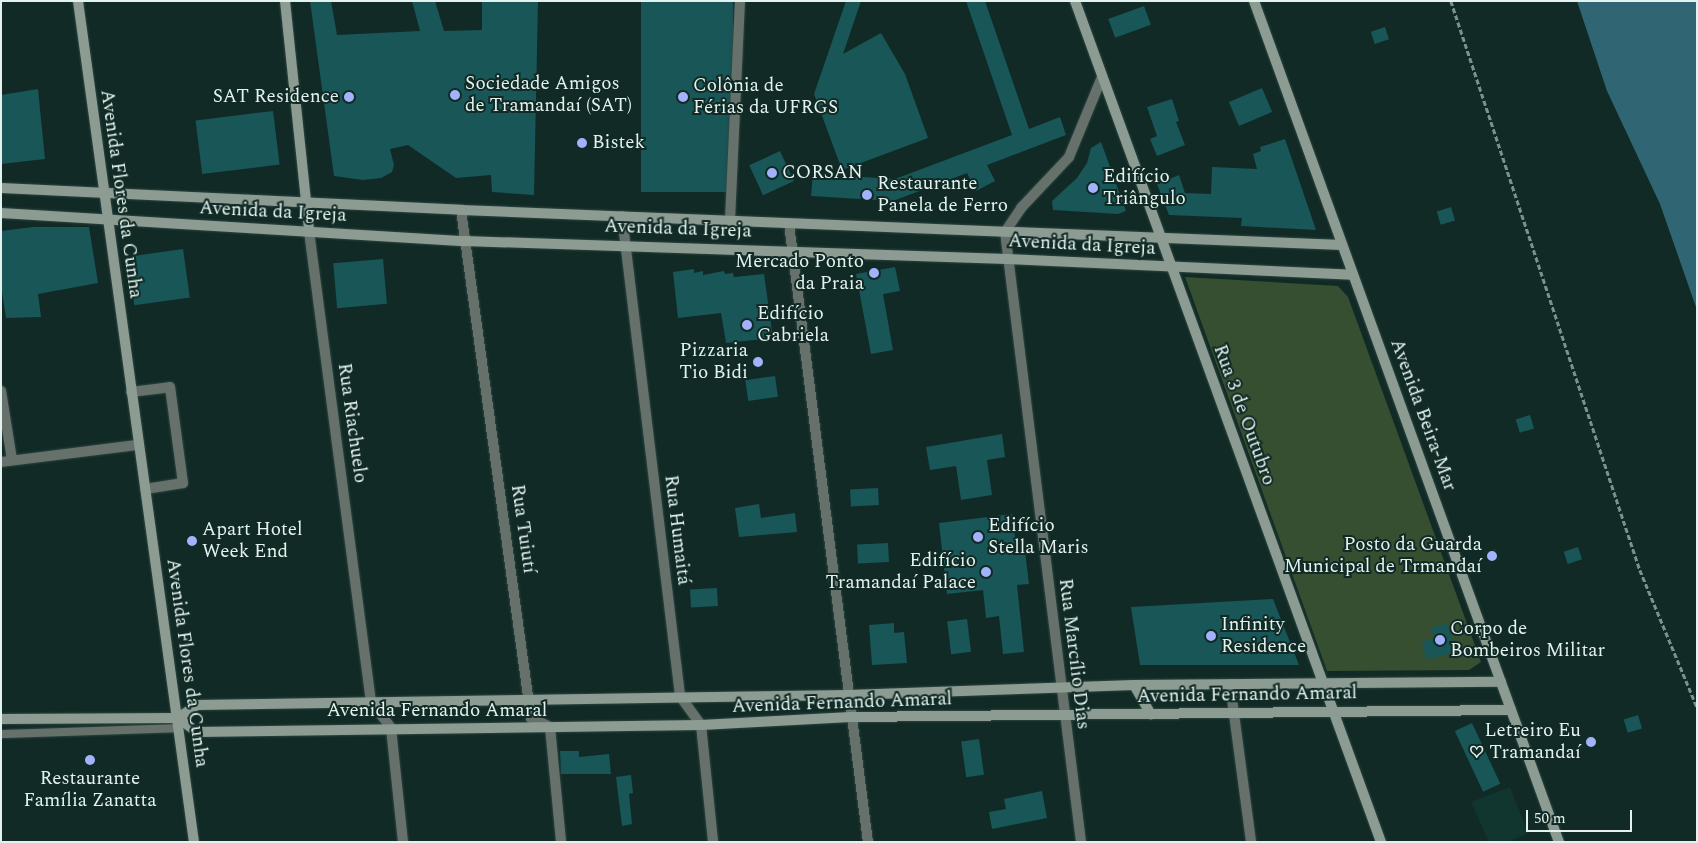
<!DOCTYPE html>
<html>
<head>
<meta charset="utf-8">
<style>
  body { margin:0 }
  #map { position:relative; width:1698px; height:843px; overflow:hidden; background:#112a25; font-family:Spectral,serif }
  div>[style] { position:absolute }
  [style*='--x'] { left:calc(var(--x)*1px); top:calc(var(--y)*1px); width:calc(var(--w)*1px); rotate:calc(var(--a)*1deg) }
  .built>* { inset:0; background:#11362f }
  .green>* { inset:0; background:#364f31 }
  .water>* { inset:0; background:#306674 }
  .building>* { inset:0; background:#185658; transform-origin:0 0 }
  .path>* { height:2.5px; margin-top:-1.25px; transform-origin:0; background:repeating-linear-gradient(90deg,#7c908c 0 5px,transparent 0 7.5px) }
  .roads { filter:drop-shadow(0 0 1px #2e4641) drop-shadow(0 0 1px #2e4641) }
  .lane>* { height:8px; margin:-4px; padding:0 4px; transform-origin:4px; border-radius:4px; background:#67716b }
  .street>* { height:10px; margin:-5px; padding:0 5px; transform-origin:5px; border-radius:5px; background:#67716b }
  .secondary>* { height:10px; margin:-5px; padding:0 5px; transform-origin:5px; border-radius:5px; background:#8c9c93 }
  .dots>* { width:14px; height:14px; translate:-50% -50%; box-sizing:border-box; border:2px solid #112a25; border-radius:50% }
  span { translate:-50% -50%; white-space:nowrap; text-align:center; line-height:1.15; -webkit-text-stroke:4px #112a25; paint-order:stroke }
  .poi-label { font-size:19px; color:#e3f2ee }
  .left { translate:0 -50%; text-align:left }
  .right { translate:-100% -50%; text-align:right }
  .street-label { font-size:19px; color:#e3f2ee }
  .frame { position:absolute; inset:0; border:2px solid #e3f2ee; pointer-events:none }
  .scale { position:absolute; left:1526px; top:810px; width:106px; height:22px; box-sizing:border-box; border:2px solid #e3f2ee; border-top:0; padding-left:6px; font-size:15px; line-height:18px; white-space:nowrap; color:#e3f2ee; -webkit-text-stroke:4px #112a25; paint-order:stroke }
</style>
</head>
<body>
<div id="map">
  <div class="built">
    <i style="clip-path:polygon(1510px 787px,1528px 833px,1508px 842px,1489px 842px,1471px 802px)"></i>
  </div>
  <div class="green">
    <i style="clip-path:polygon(1185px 277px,1338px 286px,1348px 297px,1481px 662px,1469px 670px,1327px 671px)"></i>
  </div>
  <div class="water">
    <i style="clip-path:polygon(1577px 1px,1697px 1px,1697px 310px,1660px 204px,1607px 91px)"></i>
  </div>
  <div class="building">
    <i style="clip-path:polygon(310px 1px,331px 1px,337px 35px,420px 31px,412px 1px,435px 1px,444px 31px,482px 30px,482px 1px,538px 1px,534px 195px,492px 192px,491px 175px,456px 178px,408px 145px,390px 149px,394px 165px,392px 172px,381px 178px,363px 180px,334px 176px)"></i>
    <i style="left:641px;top:1px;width:92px;height:191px"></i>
    <i style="clip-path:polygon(846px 1px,861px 1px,843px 54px,881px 33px,905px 74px,928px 138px,842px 170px,814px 94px)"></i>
    <i style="clip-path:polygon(966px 1px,985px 1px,1029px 129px,1060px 117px,1066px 135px,987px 165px,995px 181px,976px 191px,967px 173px,893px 201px,811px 196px,813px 174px,895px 179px,1012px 135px)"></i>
    <i style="left:1144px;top:6px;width:20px;height:38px;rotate:70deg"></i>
    <i style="left:1385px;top:27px;width:13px;height:15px;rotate:72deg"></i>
    <i style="left:1262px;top:88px;width:26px;height:36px;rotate:67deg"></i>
    <i style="clip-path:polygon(38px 89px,45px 159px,1px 164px,1px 95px)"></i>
    <i style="clip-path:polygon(1172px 99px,1179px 121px,1176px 122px,1185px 145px,1157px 156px,1150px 139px,1157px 136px,1147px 107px)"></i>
    <i style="left:273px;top:111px;width:54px;height:78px;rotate:83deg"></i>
    <i style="clip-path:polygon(1285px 139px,1316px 230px,1241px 226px,1242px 218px,1169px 215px,1157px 184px,1179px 175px,1185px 193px,1211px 194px,1212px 167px,1257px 169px,1253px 154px,1261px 151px,1260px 147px)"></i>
    <i style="clip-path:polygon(1101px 142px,1126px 211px,1118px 214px,1053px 210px,1052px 201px,1077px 178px,1087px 163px,1091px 148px)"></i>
    <i style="left:780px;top:151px;width:33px;height:34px;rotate:65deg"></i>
    <i style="left:1451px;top:207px;width:14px;height:15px;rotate:73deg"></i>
    <i style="clip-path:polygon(33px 227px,89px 227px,98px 283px,38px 294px,41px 317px,6px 318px,1px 285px,1px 231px)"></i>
    <i style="left:183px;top:249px;width:49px;height:56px;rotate:82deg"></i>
    <i style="left:383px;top:259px;width:45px;height:50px;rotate:85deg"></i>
    <i style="clip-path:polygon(895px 267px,900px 291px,883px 294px,893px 350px,871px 354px,856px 274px)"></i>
    <i style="clip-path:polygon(694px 269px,694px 273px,703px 271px,703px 275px,724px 271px,725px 274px,733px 273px,734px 277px,764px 274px,773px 338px,726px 343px,721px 313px,678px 318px,673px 272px)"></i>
    <i style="left:775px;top:376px;width:21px;height:30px;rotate:82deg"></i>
    <i style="left:1530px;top:415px;width:14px;height:15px;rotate:73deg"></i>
    <i style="clip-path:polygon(1002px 434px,1005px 457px,987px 460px,992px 495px,961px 500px,956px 466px,930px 470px,926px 447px)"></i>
    <i style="left:878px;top:488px;width:17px;height:28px;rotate:87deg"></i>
    <i style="clip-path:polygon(759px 504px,761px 518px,795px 513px,797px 532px,739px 537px,735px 508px)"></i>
    <i style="clip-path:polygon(1012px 514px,1017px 552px,1025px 551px,1029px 584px,1017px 585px,1024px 652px,1003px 654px,999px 616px,986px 618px,983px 590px,947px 594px,939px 523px)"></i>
    <i style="left:888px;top:543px;width:19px;height:31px;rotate:87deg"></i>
    <i style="left:1578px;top:547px;width:13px;height:15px;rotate:72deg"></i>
    <i style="left:1496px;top:549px;width:11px;height:11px;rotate:75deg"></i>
    <i style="left:717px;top:588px;width:18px;height:27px;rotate:87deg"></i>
    <i style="clip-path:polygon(1273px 599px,1299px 665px,1140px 665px,1131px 607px)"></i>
    <i style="left:967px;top:619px;width:33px;height:20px;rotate:83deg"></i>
    <i style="clip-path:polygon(894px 623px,894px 633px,904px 632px,907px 663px,872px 665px,869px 625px)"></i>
    <i style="clip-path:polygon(1447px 623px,1455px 648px,1446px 655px,1426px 659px,1422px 642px,1434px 638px,1431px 628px)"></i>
    <i style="left:1638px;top:715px;width:14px;height:15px;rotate:73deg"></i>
    <i style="left:1472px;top:723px;width:67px;height:19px;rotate:65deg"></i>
    <i style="left:979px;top:739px;width:36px;height:18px;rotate:82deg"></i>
    <i style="clip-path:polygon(560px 751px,579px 751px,579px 757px,609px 754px,611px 774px,561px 774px)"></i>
    <i style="clip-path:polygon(631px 775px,633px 793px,629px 794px,632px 824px,622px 826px,616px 777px)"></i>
    <i style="clip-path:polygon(1042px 791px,1047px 818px,992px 829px,989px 812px,1006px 809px,1004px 799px)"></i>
  </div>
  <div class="path">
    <i style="--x:1451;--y:1;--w:600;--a:71.63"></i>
    <i style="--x:1640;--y:570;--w:148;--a:67.4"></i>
  </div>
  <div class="roads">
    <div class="lane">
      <i style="--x:1;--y:734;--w:178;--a:-1.9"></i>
    </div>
    <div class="street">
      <i style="--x:461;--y:210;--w:513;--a:82.15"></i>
      <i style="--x:531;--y:718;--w:21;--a:25"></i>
      <i style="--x:550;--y:727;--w:116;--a:84.5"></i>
      <i style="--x:622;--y:216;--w:483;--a:83.1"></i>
      <i style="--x:680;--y:696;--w:36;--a:54"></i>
      <i style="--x:701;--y:725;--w:118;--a:84.1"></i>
      <i style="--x:730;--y:220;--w:219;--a:-87.4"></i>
      <i style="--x:789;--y:224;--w:623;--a:82.72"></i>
      <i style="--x:309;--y:231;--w:475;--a:82.5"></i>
      <i style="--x:371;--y:702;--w:33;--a:52"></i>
      <i style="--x:391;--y:728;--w:115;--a:84"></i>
      <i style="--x:1;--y:391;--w:70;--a:80.9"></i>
      <i style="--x:131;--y:392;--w:39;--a:-7"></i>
      <i style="--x:170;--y:387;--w:97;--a:82.3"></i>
      <i style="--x:183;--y:483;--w:38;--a:171"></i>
      <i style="--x:1;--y:462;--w:138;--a:-7.1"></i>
      <i style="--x:1230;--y:684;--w:159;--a:82.4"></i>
      <i style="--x:1081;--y:842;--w:615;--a:-97.1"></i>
      <i style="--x:1005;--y:232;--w:29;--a:-56"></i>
      <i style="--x:1021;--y:208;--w:70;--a:-46.7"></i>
      <i style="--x:1069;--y:157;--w:87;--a:-67.6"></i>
    </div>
    <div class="secondary">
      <i style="--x:78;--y:1;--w:849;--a:82.15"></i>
      <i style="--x:285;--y:1;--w:231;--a:84"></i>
      <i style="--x:1075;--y:1;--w:895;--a:70.01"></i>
      <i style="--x:1254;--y:1;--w:895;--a:70.07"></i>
      <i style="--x:1;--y:188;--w:461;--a:2.7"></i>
      <i style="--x:461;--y:210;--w:882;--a:2.28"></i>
      <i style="--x:1;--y:213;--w:464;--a:3.5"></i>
      <i style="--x:464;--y:241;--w:543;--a:1.9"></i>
      <i style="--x:1007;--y:259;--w:346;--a:2.6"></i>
      <i style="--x:1134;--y:685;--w:34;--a:60"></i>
      <i style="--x:178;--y:718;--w:24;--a:36"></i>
      <i style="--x:197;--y:732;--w:504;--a:-0.8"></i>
      <i style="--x:701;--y:725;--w:150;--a:-3.1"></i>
      <i style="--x:851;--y:717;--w:660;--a:-0.61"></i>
      <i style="--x:1;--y:719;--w:177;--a:-0.3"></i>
      <i style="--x:178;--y:718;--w:23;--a:-34"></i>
      <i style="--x:197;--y:705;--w:651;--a:-0.88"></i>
      <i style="--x:848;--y:695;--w:286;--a:-2"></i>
      <i style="--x:1134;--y:685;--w:367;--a:-0.5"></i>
    </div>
  </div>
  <div class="dots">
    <i style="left:455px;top:95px;background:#a3b2fd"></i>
    <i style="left:349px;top:97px;background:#a3b2fd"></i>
    <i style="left:683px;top:97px;background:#a3b2fd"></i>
    <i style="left:582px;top:143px;background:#a3b2fd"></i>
    <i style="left:772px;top:173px;background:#a3b2fd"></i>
    <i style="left:1093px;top:188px;background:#a3b2fd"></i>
    <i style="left:867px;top:195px;background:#a3b2fd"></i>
    <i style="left:874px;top:273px;background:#a3b2fd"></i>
    <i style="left:747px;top:325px;background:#a3b2fd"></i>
    <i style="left:758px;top:362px;background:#a3b2fd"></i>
    <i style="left:978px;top:537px;background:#a3b2fd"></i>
    <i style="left:192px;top:541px;background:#a3b2fd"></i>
    <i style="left:1492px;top:556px;background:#a3b2fd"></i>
    <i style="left:986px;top:572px;background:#a3b2fd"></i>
    <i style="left:1211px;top:636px;background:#a3b2fd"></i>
    <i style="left:1440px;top:640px;background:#a3b2fd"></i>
    <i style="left:1591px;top:742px;background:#a3b2fd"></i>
    <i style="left:90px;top:760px;background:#a3b2fd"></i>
  </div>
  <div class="poi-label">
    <span class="left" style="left:465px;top:95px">Sociedade Amigos<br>de Tramandaí (SAT)</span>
    <span class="left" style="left:693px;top:97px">Colônia de<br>Férias da UFRGS</span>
    <span class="right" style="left:339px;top:97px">SAT Residence</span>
    <span class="left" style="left:592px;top:143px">Bistek</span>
    <span class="left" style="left:782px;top:173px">CORSAN</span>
    <span class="left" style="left:1103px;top:188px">Edifício<br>Triângulo</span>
    <span class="left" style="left:877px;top:195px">Restaurante<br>Panela de Ferro</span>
    <span class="right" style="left:864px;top:273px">Mercado Ponto<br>da Praia</span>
    <span class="left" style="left:757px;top:325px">Edifício<br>Gabriela</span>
    <span class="right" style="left:748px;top:362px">Pizzaria<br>Tio Bidi</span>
    <span class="left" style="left:988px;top:537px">Edifício<br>Stella Maris</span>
    <span class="left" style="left:202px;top:541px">Apart Hotel<br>Week End</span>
    <span class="right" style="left:1482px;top:556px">Posto da Guarda<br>Municipal de Trmandaí</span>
    <span class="right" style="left:976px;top:572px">Edifício<br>Tramandaí Palace</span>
    <span class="left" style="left:1221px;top:636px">Infinity<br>Residence</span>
    <span class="left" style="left:1450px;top:640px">Corpo de<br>Bombeiros Militar</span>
    <span class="right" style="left:1581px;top:742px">Letreiro Eu<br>♡ Tramandaí</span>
    <span style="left:90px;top:790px">Restaurante<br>Família Zanatta</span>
  </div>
  <div class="street-label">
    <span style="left:121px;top:194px;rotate:82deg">Avenida Flores da Cunha</span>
    <span style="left:273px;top:212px;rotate:3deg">Avenida da Igreja</span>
    <span style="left:678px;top:229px;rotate:2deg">Avenida da Igreja</span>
    <span style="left:1082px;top:245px;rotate:3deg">Avenida da Igreja</span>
    <span style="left:1244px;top:415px;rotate:70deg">Rua 3 de Outubro</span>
    <span style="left:1423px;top:415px;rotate:70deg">Avenida Beira-Mar</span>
    <span style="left:352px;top:423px;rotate:82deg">Rua Riachuelo</span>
    <span style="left:523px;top:529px;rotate:82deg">Rua Tuiutí</span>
    <span style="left:677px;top:530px;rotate:83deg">Rua Humaitá</span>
    <span style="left:1074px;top:654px;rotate:83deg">Rua Marcílio Dias</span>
    <span style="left:187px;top:663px;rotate:82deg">Avenida Flores da Cunha</span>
    <span style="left:1247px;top:695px;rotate:-1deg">Avenida Fernando Amaral</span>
    <span style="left:842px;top:703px;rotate:-2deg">Avenida Fernando Amaral</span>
    <span style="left:437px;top:711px">Avenida Fernando Amaral</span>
  </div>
  <div class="frame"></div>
  <div class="scale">50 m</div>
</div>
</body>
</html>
